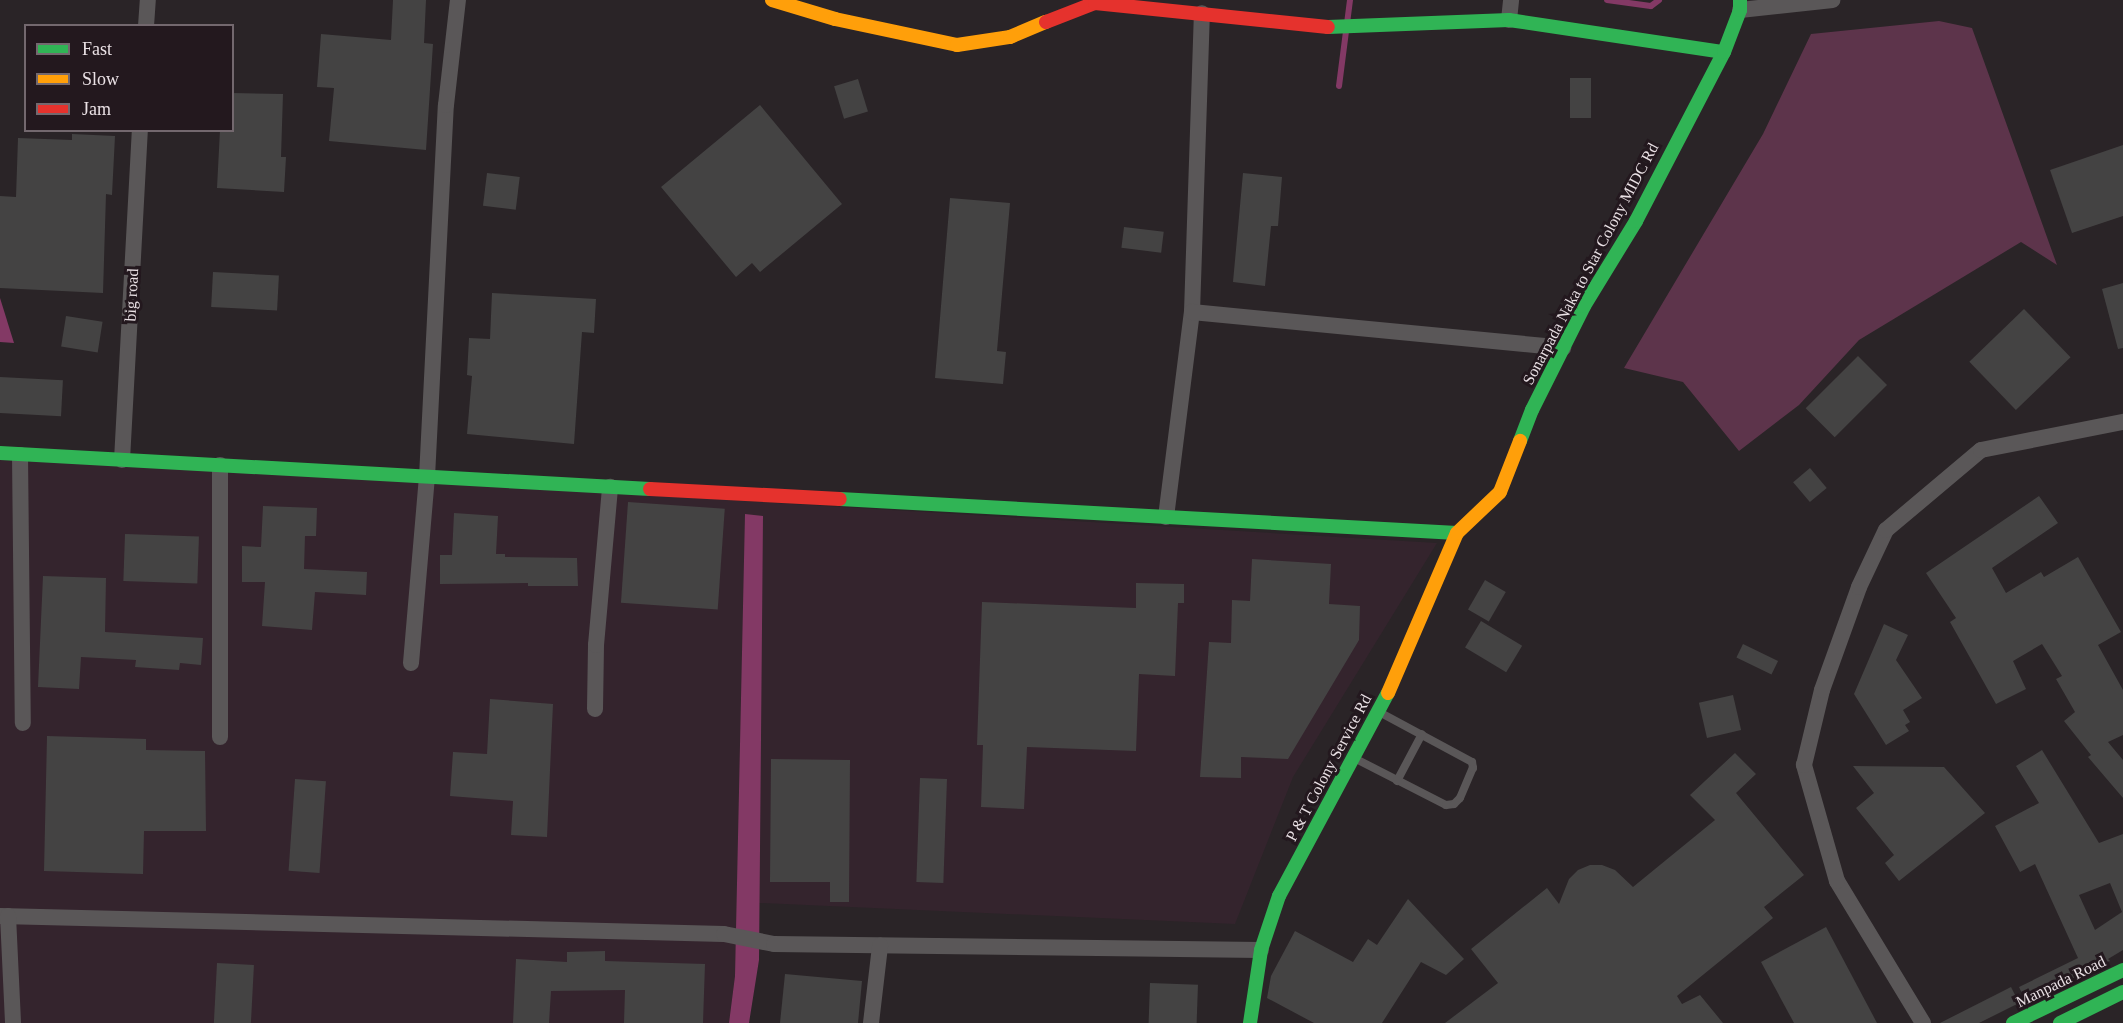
<!DOCTYPE html>
<html>
<head>
<meta charset="utf-8">
<style>
  body { margin:0 }
  #map { position:relative; width:2123px; height:1023px; overflow:hidden; background:#2a2427; font-family:"Times New Roman",serif }
  div>[style] { position:absolute }
  [style*='--x'] { left:calc(var(--x)*1px); top:calc(var(--y)*1px); width:calc(var(--w)*1px); rotate:calc(var(--a)*1deg) }
  .built>* { inset:0; background:#34242d }
  .green>* { inset:0; background:#5d344b }
  .water>* { inset:0; background:#833965 }
  .stream>* { height:6px; margin:-3px; padding:0 3px; transform-origin:3px; border-radius:3px; background:#833965 }
  .building>* { inset:0; background:#444343; transform-origin:0 0 }
  .lane>* { height:8px; margin:-4px; padding:0 4px; transform-origin:4px; border-radius:4px; background:#5a5758 }
  .street>* { height:16px; margin:-8px; padding:0 8px; transform-origin:8px; border-radius:8px; background:#5a5758 }
  .fast>* { height:14px; margin:-7px; padding:0 7px; transform-origin:7px; border-radius:7px; background:#30b455 }
  .slow>* { height:14px; margin:-7px; padding:0 7px; transform-origin:7px; border-radius:7px; background:#ff9f0a }
  .jam>* { height:14px; margin:-7px; padding:0 7px; transform-origin:7px; border-radius:7px; background:#e5322d }
  span { translate:-50% -50%; white-space:nowrap; text-align:center; line-height:1.15; -webkit-text-stroke:6px #23181e; paint-order:stroke }
  .street-label { font-size:16px; color:#eae1e5 }
  .legend { position:absolute; left:24px; top:24px; width:210px; height:108px; box-sizing:border-box; background:#23181e; border:2px solid #73686e; margin:0; padding:8px 10px; list-style:none; font-size:18px; color:#eae1e5 }
  .legend li { display:flex; align-items:center; gap:12px; height:30px }
  .legend b { width:30px; border:2px solid #73686e }
</style>
</head>
<body>
<div id="map">
  <div class="built">
    <i style="clip-path:polygon(0 456px,1437px 543px,1293px 777px,1235px 924px,738px 902px,735px 976px,729px 1023px,0 1023px)"></i>
  </div>
  <div class="green">
    <i style="clip-path:polygon(1939px 21px,1972px 28px,2057px 265px,2021px 242px,1859px 340px,1799px 405px,1739px 451px,1683px 382px,1624px 368px,1763px 134px,1811px 34px)"></i>
  </div>
  <div class="water">
    <i style="clip-path:polygon(0 298px,14px 343px,0 342px)"></i>
    <i style="clip-path:polygon(745px 514px,763px 516px,759px 960px,749px 1023px,729px 1023px,735px 976px)"></i>
  </div>
  <div class="stream">
    <i style="--x:1607;--y:0;--w:44;--a:7.8"></i>
    <i style="--x:1651;--y:6;--w:10;--a:-37"></i>
    <i style="--x:1339;--y:86;--w:87;--a:-82.7"></i>
  </div>
  <div class="building">
    <i style="clip-path:polygon(393px 0,426px 0,424px 43px,433px 44px,426px 150px,329px 141px,334px 88px,317px 87px,321px 34px,391px 40px)"></i>
    <i style="left:1570px;top:78px;width:21px;height:40px"></i>
    <i style="left:858px;top:79px;width:34px;height:25px;rotate:73deg"></i>
    <i style="clip-path:polygon(232px 93px,283px 94px,281px 157px,286px 157px,284px 192px,217px 188px,220px 130px,232px 130px)"></i>
    <i style="clip-path:polygon(760px 105px,842px 204px,760px 272px,752px 263px,736px 277px,661px 187px)"></i>
    <i style="clip-path:polygon(72px 134px,115px 136px,112px 195px,106px 194px,103px 293px,0 288px,0 196px,16px 197px,18px 138px,72px 140px)"></i>
    <i style="clip-path:polygon(2123px 145px,2123px 216px,2072px 233px,2050px 170px)"></i>
    <i style="left:487px;top:173px;width:33px;height:33px;rotate:7deg"></i>
    <i style="clip-path:polygon(1243px 173px,1282px 177px,1278px 226px,1271px 226px,1265px 286px,1233px 282px)"></i>
    <i style="clip-path:polygon(950px 198px,1010px 203px,997px 351px,1006px 352px,1003px 384px,935px 378px)"></i>
    <i style="left:1124px;top:227px;width:40px;height:21px;rotate:7deg"></i>
    <i style="left:213px;top:272px;width:66px;height:35px;rotate:3deg"></i>
    <i style="clip-path:polygon(2123px 283px,2123px 348px,2118px 349px,2102px 289px)"></i>
    <i style="clip-path:polygon(492px 293px,596px 299px,594px 333px,582px 332px,574px 444px,467px 434px,472px 376px,467px 375px,469px 338px,490px 339px)"></i>
    <i style="left:2024px;top:309px;width:67px;height:76px;rotate:46deg"></i>
    <i style="left:66px;top:316px;width:37px;height:31px;rotate:9deg"></i>
    <i style="left:1858px;top:356px;width:41px;height:74px;rotate:45deg"></i>
    <i style="left:0;top:377px;width:63px;height:36px;rotate:3deg"></i>
    <i style="left:1810px;top:468px;width:26px;height:22px;rotate:50deg"></i>
    <i style="clip-path:polygon(2039px 496px,2058px 523px,1992px 568px,2006px 593px,2041px 572px,2044px 577px,2078px 557px,2121px 632px,2098px 645px,2123px 690px,2123px 735px,2108px 742px,2123px 760px,2123px 798px,2088px 757px,2091px 755px,2064px 721px,2075px 712px,2056px 679px,2062px 676px,2042px 644px,2013px 661px,2026px 689px,1996px 704px,1950px 622px,1956px 618px,1926px 573px)"></i>
    <i style="left:628px;top:502px;width:97px;height:101px;rotate:4deg"></i>
    <i style="clip-path:polygon(263px 506px,317px 508px,316px 536px,305px 536px,304px 569px,367px 572px,366px 595px,315px 592px,312px 630px,262px 626px,265px 582px,242px 582px,242px 546px,261px 547px)"></i>
    <i style="clip-path:polygon(454px 513px,498px 516px,496px 554px,505px 554px,505px 557px,577px 558px,578px 586px,528px 586px,528px 583px,440px 584px,440px 555px,452px 555px)"></i>
    <i style="left:125px;top:534px;width:74px;height:47px;rotate:2deg"></i>
    <i style="clip-path:polygon(1252px 559px,1331px 564px,1329px 604px,1360px 606px,1359px 640px,1288px 759px,1241px 757px,1241px 778px,1200px 777px,1209px 642px,1231px 643px,1232px 600px,1250px 601px)"></i>
    <i style="clip-path:polygon(43px 576px,106px 578px,105px 632px,203px 638px,201px 665px,180px 663px,179px 670px,135px 667px,136px 660px,81px 657px,79px 689px,38px 687px)"></i>
    <i style="left:1485px;top:580px;width:24px;height:34px;rotate:30deg"></i>
    <i style="clip-path:polygon(1136px 583px,1184px 584px,1184px 603px,1178px 603px,1175px 676px,1139px 674px,1136px 751px,1027px 747px,1024px 809px,981px 807px,983px 745px,977px 745px,982px 602px,1136px 608px)"></i>
    <i style="left:1481px;top:621px;width:48px;height:31px;rotate:31deg"></i>
    <i style="clip-path:polygon(1884px 624px,1908px 635px,1896px 660px,1922px 698px,1903px 710px,1910px 722px,1905px 725px,1909px 731px,1886px 745px,1854px 694px)"></i>
    <i style="left:1743px;top:644px;width:39px;height:15px;rotate:26deg"></i>
    <i style="left:1733px;top:695px;width:36px;height:35px;rotate:77deg"></i>
    <i style="clip-path:polygon(490px 699px,553px 704px,547px 837px,511px 835px,513px 801px,450px 796px,453px 752px,487px 754px)"></i>
    <i style="clip-path:polygon(47px 736px,146px 739px,146px 750px,205px 751px,206px 831px,144px 831px,143px 874px,44px 871px)"></i>
    <i style="clip-path:polygon(evenodd,2042px 750px,2099px 843px,2123px 834px,2123px 950px,2108px 959px,2110px 961px,2026px 1002px,2019px 987px,2078px 958px,2035px 864px,2020px 872px,1995px 826px,2039px 803px,2016px 766px,2042px 750px,2110px 883px,2122px 912px,2095px 930px,2079px 895px,2110px 883px)"></i>
    <i style="clip-path:polygon(1735px 753px,1756px 774px,1736px 793px,1804px 875px,1764px 907px,1773px 918px,1677px 996px,1682px 1004px,1700px 995px,1723px 1023px,1445px 1023px,1498px 983px,1471px 949px,1547px 888px,1559px 904px,1569px 879px,1578px 870px,1590px 865px,1602px 865px,1615px 870px,1633px 887px,1715px 820px,1690px 795px)"></i>
    <i style="clip-path:polygon(771px 759px,850px 760px,849px 902px,830px 902px,830px 882px,770px 882px)"></i>
    <i style="clip-path:polygon(1853px 766px,1944px 767px,1985px 813px,1899px 881px,1885px 863px,1894px 855px,1856px 808px,1874px 793px)"></i>
    <i style="left:920px;top:778px;width:27px;height:104px;rotate:2deg"></i>
    <i style="left:295px;top:779px;width:31px;height:92px;rotate:4deg"></i>
    <i style="clip-path:polygon(1408px 899px,1464px 959px,1446px 975px,1421px 962px,1382px 1023px,1314px 1023px,1267px 998px,1271px 976px,1295px 931px,1353px 962px,1368px 939px,1377px 945px)"></i>
    <i style="clip-path:polygon(1826px 927px,1877px 1023px,1794px 1023px,1761px 962px)"></i>
    <i style="clip-path:polygon(605px 951px,605px 961px,705px 964px,703px 1023px,624px 1023px,625px 990px,551px 991px,549px 1023px,513px 1023px,516px 959px,567px 962px,567px 952px)"></i>
    <i style="left:217px;top:963px;width:37px;height:60px;rotate:3deg"></i>
    <i style="clip-path:polygon(785px 974px,862px 981px,858px 1023px,780px 1023px)"></i>
    <i style="left:1150px;top:983px;width:48px;height:40px;rotate:2deg"></i>
    <i style="clip-path:polygon(2011px 987px,2019px 1003px,1979px 1023px,1940px 1023px)"></i>
  </div>
  <div class="lane">
    <i style="--x:1356;--y:759;--w:101;--a:27.1"></i>
    <i style="--x:1446;--y:805;--w:8;--a:-7"></i>
    <i style="--x:1454;--y:804;--w:8;--a:-45"></i>
    <i style="--x:1460;--y:798;--w:33;--a:-67"></i>
    <i style="--x:1473;--y:768;--w:6;--a:-99"></i>
    <i style="--x:1472;--y:762;--w:106;--a:-151.7"></i>
    <i style="--x:1397;--y:781;--w:53;--a:-62"></i>
  </div>
  <div class="street">
    <i style="--x:1740;--y:10;--w:93;--a:-6.2"></i>
    <i style="--x:1509;--y:20;--w:20;--a:-84"></i>
    <i style="--x:146;--y:26;--w:26;--a:-86"></i>
    <i style="--x:1192;--y:312;--w:299;--a:-88.1"></i>
    <i style="--x:20;--y:455;--w:268;--a:89.4"></i>
    <i style="--x:122;--y:460;--w:330;--a:-86.9"></i>
    <i style="--x:220;--y:465;--w:272;--a:90"></i>
    <i style="--x:1166;--y:517;--w:207;--a:-82.8"></i>
    <i style="--x:1192;--y:312;--w:373;--a:5.5"></i>
    <i style="--x:411;--y:663;--w:187;--a:-85.1"></i>
    <i style="--x:427;--y:477;--w:372;--a:-87.1"></i>
    <i style="--x:446;--y:105;--w:106;--a:-83.5"></i>
    <i style="--x:595;--y:709;--w:64;--a:-89.1"></i>
    <i style="--x:596;--y:645;--w:159;--a:-84.9"></i>
    <i style="--x:0;--y:916;--w:724;--a:1.42"></i>
    <i style="--x:724;--y:934;--w:51;--a:11.3"></i>
    <i style="--x:774;--y:944;--w:487;--a:0.7"></i>
    <i style="--x:8;--y:916;--w:107;--a:87.3"></i>
    <i style="--x:871;--y:1023;--w:78;--a:-83.3"></i>
    <i style="--x:1923;--y:1023;--w:166;--a:-121.2"></i>
    <i style="--x:1837;--y:881;--w:121;--a:-105.9"></i>
    <i style="--x:1804;--y:765;--w:77;--a:-76.5"></i>
    <i style="--x:1822;--y:690;--w:109;--a:-70.2"></i>
    <i style="--x:1859;--y:587;--w:63;--a:-64.7"></i>
    <i style="--x:1886;--y:530;--w:124;--a:-40.1"></i>
    <i style="--x:1981;--y:450;--w:145;--a:-11.2"></i>
  </div>
  <div class="fast">
    <i style="--x:1328;--y:27;--w:181;--a:-2.2"></i>
    <i style="--x:1509;--y:20;--w:217;--a:8.5"></i>
    <i style="--x:1520;--y:441;--w:33;--a:-69"></i>
    <i style="--x:1532;--y:410;--w:116;--a:-63.4"></i>
    <i style="--x:1584;--y:306;--w:100;--a:-58.5"></i>
    <i style="--x:1636;--y:221;--w:191;--a:-62.5"></i>
    <i style="--x:1724;--y:52;--w:45;--a:-69.1"></i>
    <i style="--x:1740;--y:10;--w:10;--a:-90"></i>
    <i style="--x:0;--y:453;--w:651;--a:3.17"></i>
    <i style="--x:840;--y:499;--w:618;--a:3.15"></i>
    <i style="--x:1250;--y:1023;--w:74;--a:-81.4"></i>
    <i style="--x:1261;--y:950;--w:57;--a:-71.6"></i>
    <i style="--x:1279;--y:896;--w:230;--a:-61.8"></i>
    <i style="--x:2013;--y:1023;--w:122;--a:-25.7"></i>
    <i style="--x:2060;--y:1023;--w:70;--a:-26.2"></i>
  </div>
  <div class="slow">
    <i style="--x:772;--y:0;--w:66;--a:16.8"></i>
    <i style="--x:835;--y:19;--w:125;--a:12"></i>
    <i style="--x:957;--y:45;--w:54;--a:-8.6"></i>
    <i style="--x:1010;--y:37;--w:39;--a:-23"></i>
    <i style="--x:1388;--y:693;--w:174;--a:-66.7"></i>
    <i style="--x:1457;--y:533;--w:59;--a:-43.6"></i>
    <i style="--x:1500;--y:492;--w:55;--a:-68.6"></i>
  </div>
  <div class="jam">
    <i style="--x:1046;--y:22;--w:53;--a:-21.2"></i>
    <i style="--x:1095;--y:3;--w:234;--a:5.9"></i>
    <i style="--x:650;--y:489;--w:190;--a:3"></i>
  </div>
  <div class="street-label">
    <span style="left:1591px;top:264px;rotate:-62deg">Sonarpada Naka to Star Colony MIDC Rd</span>
    <span style="left:132px;top:295px;rotate:-87deg">big road</span>
    <span style="left:1329px;top:768px;rotate:-62deg">P &amp; T Colony Service Rd</span>
    <span style="left:2061px;top:982px;rotate:-26deg">Manpada Road</span>
  </div>
  <ul class="legend">
  <li><b style="height:8px;background:#30b455"></b>Fast</li>
  <li><b style="height:8px;background:#ff9f0a"></b>Slow</li>
  <li><b style="height:8px;background:#e5322d"></b>Jam</li>
  </ul>
</div>
</body>
</html>
